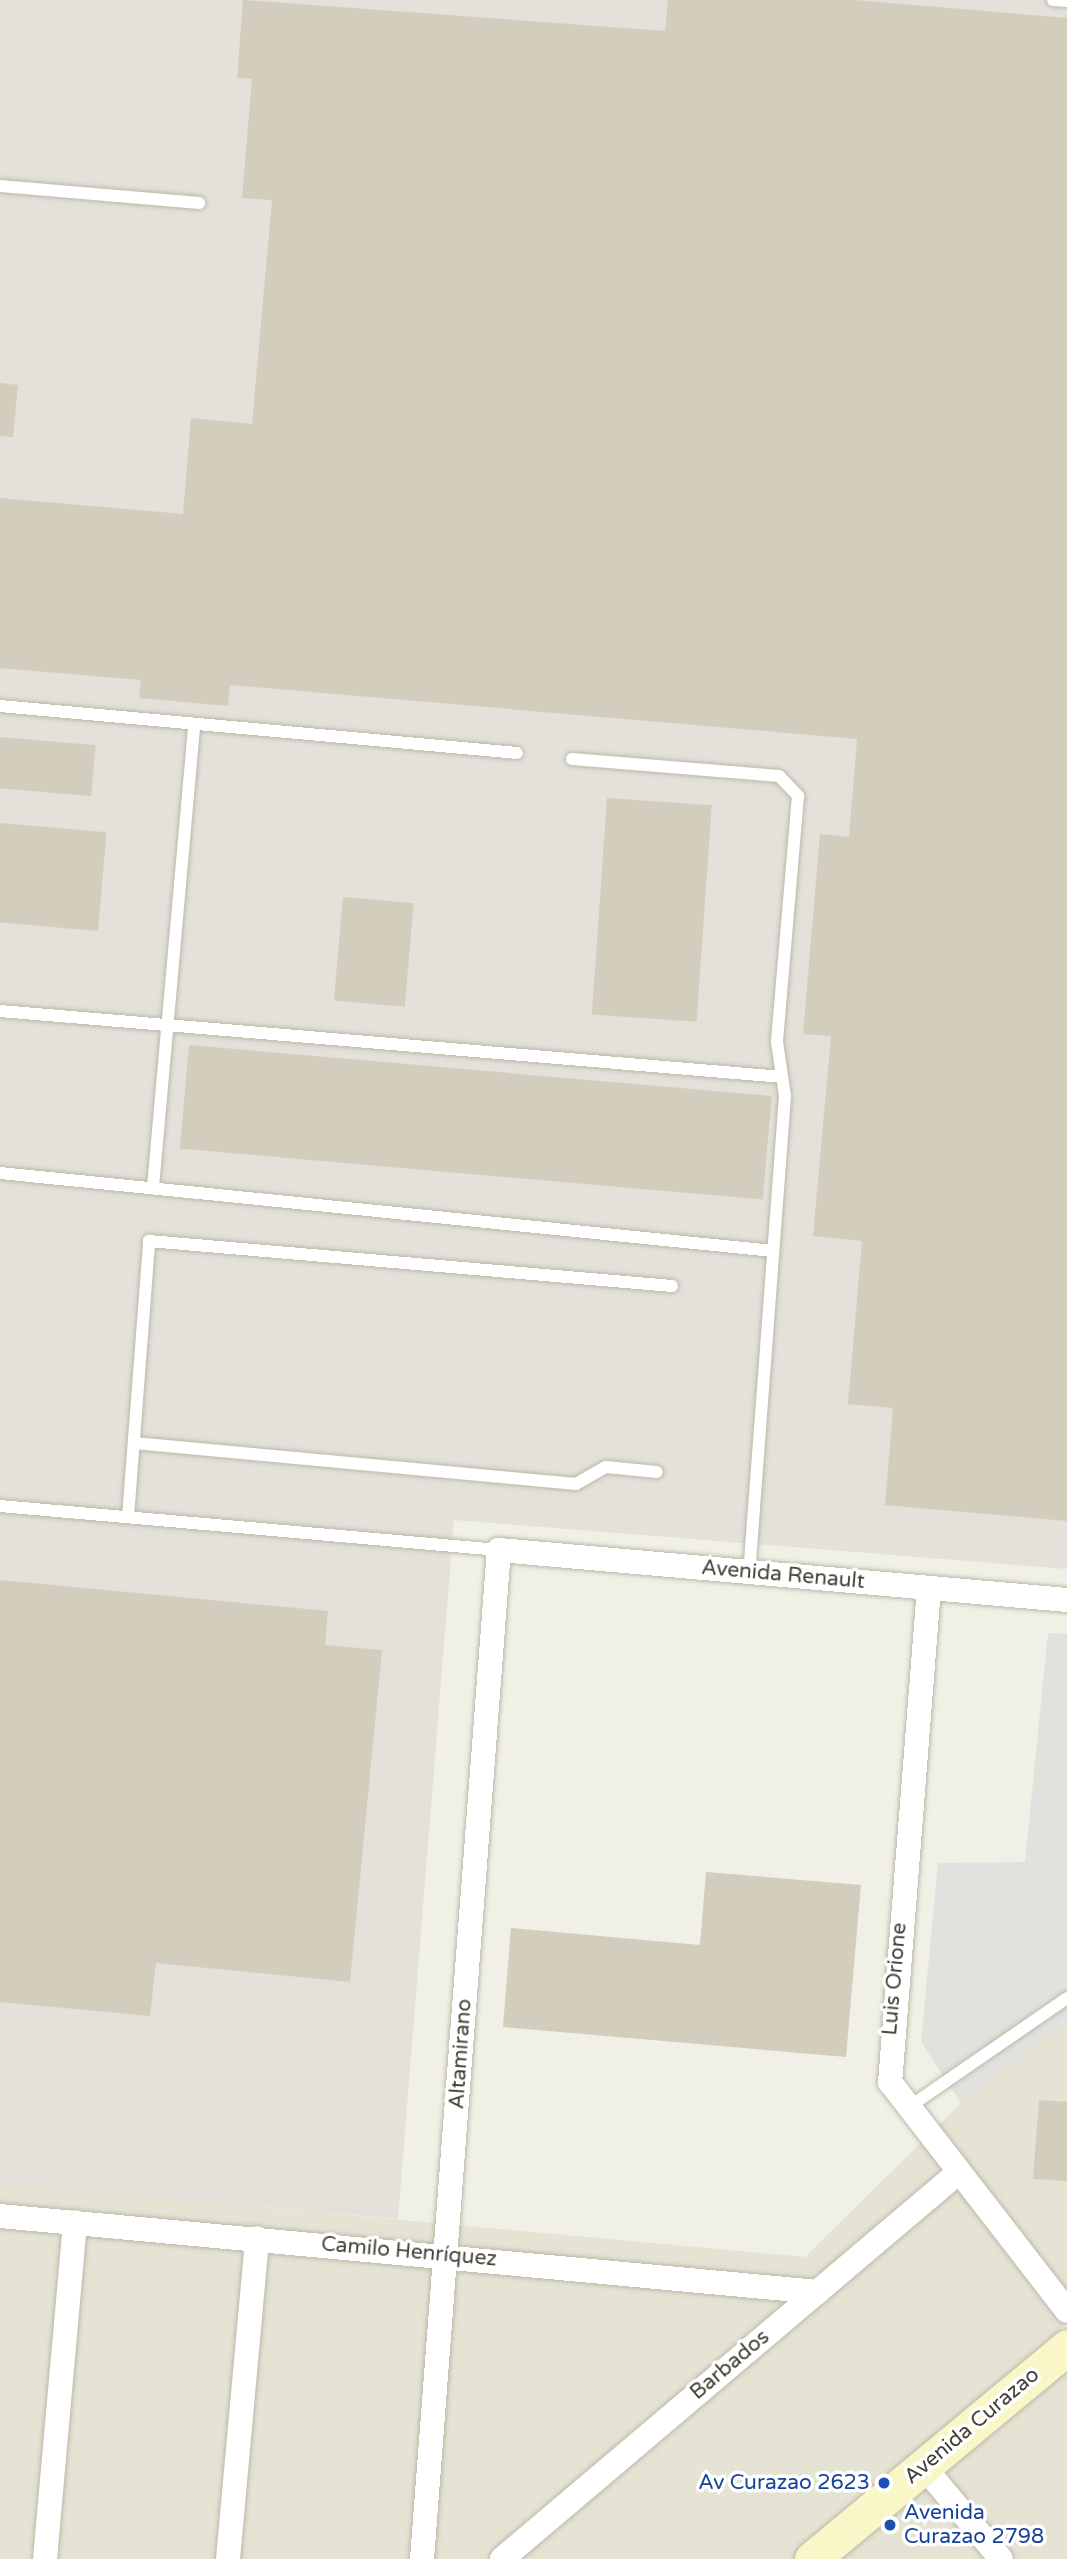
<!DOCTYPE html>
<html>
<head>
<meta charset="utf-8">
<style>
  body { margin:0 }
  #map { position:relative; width:1067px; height:2559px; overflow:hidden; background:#f1f0e6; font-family:"Varela Round",sans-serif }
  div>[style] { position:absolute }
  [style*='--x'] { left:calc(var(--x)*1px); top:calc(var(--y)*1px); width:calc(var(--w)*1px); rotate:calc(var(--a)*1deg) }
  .residential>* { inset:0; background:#e5e3d4 }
  .industrial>* { inset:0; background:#e3e1da }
  .parking>* { inset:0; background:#e2e1dd }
  .building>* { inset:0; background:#d2cdbc; transform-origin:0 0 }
  .roads { filter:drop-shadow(0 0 2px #bcb9a9) drop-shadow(0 0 2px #bcb9a9) }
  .lane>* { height:12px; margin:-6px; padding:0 6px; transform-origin:6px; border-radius:6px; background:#fff }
  .street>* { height:24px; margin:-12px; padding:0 12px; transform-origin:12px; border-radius:12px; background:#fff }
  .secondary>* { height:35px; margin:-17.5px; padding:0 17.5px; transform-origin:17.5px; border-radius:17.5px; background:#f9f7c7 }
  .dots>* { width:19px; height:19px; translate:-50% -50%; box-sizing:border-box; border:4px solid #fff; border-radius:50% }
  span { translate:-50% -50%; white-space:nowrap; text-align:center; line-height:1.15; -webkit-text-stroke:7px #fff; paint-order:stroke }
  .street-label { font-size:21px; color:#434036 }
  .transit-label { font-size:21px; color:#164399 }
  .right { translate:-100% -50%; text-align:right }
  .left { translate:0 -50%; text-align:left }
</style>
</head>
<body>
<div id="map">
  <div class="residential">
    <i style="clip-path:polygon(1067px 2020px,1067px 2323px,1060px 2329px,1067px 2338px,1067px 2559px,0 2559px,0 2183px,805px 2257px,961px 2103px)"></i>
  </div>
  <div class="industrial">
    <i style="clip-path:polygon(0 0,1067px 0,1067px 1569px,454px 1520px,398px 2219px,0 2183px)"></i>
  </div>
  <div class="parking">
    <i style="clip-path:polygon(1048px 1633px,1067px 1634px,1067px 2020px,961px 2103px,921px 2042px,938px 1863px,1025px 1862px)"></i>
  </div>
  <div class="building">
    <i style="clip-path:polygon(243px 0,665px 31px,668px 0,855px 0,1067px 18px,1067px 1521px,885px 1505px,893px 1408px,848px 1404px,862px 1241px,813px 1236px,831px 1036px,803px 1034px,820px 834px,849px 837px,857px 739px,230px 685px,228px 706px,139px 698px,141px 680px,0 668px,0 498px,183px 514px,191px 418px,252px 424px,272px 200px,242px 198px,252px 79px,237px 78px)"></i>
    <i style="clip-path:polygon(0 383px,18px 385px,13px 437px,0 436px)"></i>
    <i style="left:0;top:737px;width:96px;height:51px;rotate:5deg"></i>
    <i style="left:607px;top:798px;width:105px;height:217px;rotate:4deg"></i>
    <i style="left:0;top:823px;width:107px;height:99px;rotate:5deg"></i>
    <i style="left:343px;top:897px;width:71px;height:104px;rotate:5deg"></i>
    <i style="left:189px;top:1045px;width:585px;height:104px;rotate:5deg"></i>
    <i style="clip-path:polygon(0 1580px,328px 1611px,325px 1645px,382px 1650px,350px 1982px,156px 1963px,150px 2016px,0 2002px)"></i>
    <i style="clip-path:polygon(706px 1872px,861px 1885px,846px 2057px,503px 2027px,511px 1928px,700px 1945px)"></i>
    <i style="clip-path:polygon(1039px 2100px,1067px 2102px,1067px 2181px,1033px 2179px)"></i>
  </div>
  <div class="roads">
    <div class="lane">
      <i style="--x:1053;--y:0;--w:14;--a:4"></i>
      <i style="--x:0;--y:186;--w:200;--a:4.9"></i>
      <i style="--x:0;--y:706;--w:519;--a:5.19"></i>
      <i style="--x:572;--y:759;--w:208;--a:4.7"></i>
      <i style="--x:779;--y:776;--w:28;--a:46"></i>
      <i style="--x:798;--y:796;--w:247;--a:94.9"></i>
      <i style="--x:777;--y:1042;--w:55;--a:81.6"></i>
      <i style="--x:785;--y:1096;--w:477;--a:94.3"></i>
      <i style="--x:0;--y:1011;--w:785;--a:4.82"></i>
      <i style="--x:0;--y:1173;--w:777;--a:5.76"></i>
      <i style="--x:153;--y:1187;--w:463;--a:-84.9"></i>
      <i style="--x:134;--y:1443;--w:444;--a:5.3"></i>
      <i style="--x:576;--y:1484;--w:34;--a:-30"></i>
      <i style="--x:606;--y:1467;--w:51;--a:5.6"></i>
      <i style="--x:0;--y:1506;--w:501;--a:5.04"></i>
      <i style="--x:128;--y:1517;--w:277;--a:-85.6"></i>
      <i style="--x:149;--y:1241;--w:525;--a:4.92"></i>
      <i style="--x:909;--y:2107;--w:192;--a:-34.6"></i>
    </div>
    <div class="street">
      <i style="--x:929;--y:1588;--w:496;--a:94.5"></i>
      <i style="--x:890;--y:2082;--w:289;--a:52.3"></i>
      <i style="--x:0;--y:2216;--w:821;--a:5.31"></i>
      <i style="--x:923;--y:2466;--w:121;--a:50"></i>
      <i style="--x:45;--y:2559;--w:338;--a:-84.9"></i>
      <i style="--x:228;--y:2559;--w:322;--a:-84.8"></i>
      <i style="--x:422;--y:2559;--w:1012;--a:-85.64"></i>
      <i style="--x:499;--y:1550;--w:570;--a:5.03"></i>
      <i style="--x:502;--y:2559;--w:599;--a:-40.26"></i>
    </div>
    <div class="secondary">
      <i style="--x:812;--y:2559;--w:332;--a:-39.7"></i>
    </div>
  </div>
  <div class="dots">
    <i style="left:884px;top:2483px;background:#1a4fb4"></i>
    <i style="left:890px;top:2525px;background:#1a4fb4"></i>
  </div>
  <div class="street-label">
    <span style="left:783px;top:1575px;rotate:5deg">Avenida Renault</span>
    <span style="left:895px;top:1979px;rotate:-85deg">Luis Orione</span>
    <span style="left:461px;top:2054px;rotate:-86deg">Altamirano</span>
    <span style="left:409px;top:2252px;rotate:5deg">Camilo Henríquez</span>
    <span style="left:730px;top:2365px;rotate:-40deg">Barbados</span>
    <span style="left:972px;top:2426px;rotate:-40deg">Avenida Curazao</span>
  </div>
  <div class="transit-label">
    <span class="right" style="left:870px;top:2483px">Av Curazao 2623</span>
    <span class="left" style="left:904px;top:2525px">Avenida<br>Curazao 2798</span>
  </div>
</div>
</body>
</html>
